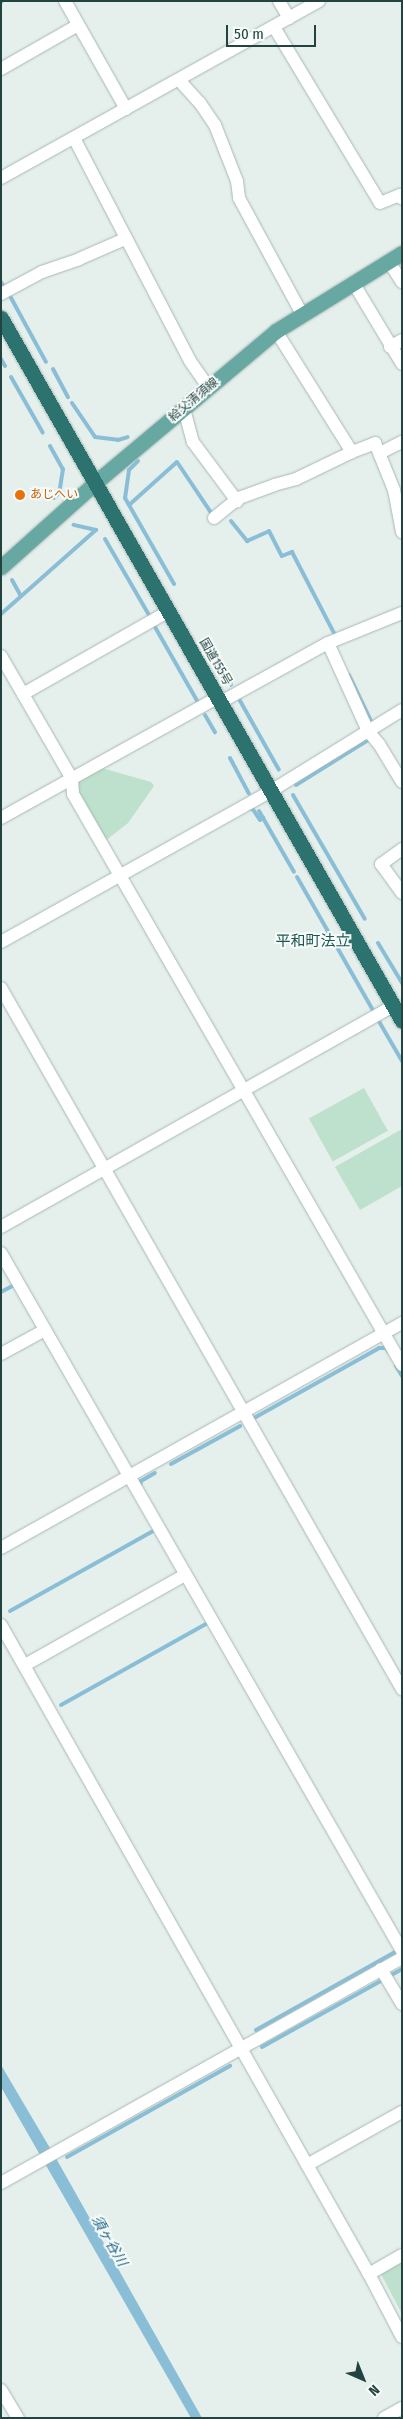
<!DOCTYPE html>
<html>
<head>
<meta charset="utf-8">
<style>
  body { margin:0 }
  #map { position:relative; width:403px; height:2419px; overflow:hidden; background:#e5efec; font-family:"Fira Sans Condensed","Noto Sans JP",sans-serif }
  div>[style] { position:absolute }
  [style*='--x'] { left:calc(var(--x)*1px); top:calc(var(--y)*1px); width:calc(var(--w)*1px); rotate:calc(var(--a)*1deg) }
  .green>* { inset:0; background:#bde1cd; transform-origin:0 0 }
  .water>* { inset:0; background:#8abed7 }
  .stream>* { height:4px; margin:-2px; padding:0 2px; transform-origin:2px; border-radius:2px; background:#8abed7 }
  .roads { filter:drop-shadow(0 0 1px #a7b8b5) drop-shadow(0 0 1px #a7b8b5) }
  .minor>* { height:12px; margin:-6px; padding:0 6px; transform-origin:6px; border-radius:6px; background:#fff }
  .major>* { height:15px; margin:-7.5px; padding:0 7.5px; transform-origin:7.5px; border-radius:7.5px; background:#67a8a2 }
  .highway>* { height:15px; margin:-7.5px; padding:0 7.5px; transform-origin:7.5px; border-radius:7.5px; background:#2c726f }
  .dots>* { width:14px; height:14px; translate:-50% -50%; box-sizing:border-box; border:2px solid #f6fbf9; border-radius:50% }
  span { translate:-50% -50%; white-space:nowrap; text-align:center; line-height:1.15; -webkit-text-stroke:4px #f6fbf9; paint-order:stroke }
  .street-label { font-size:12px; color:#224340 }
  .food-label { font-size:12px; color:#c56008 }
  .left { translate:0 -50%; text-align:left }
  .water-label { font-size:14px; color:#176084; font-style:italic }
  .quarter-label { font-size:15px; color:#1c5752 }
  .frame { position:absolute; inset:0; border:2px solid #224340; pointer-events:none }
  .north { position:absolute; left:338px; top:2354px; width:50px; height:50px; -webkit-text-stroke:4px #f6fbf9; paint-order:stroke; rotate:136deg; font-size:14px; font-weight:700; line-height:20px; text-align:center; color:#224340 }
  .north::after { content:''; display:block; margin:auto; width:18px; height:22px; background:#224340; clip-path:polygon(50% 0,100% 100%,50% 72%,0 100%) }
  .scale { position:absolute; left:226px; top:25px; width:90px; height:22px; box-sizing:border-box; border:2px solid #224340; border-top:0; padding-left:6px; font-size:15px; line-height:18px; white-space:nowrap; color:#224340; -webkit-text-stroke:4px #f6fbf9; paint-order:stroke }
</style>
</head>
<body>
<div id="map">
  <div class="green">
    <i style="clip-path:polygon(98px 767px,151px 782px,154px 786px,128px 823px,105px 841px,75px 789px,78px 779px)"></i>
    <i style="left:364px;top:1088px;width:49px;height:63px;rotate:61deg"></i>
    <i style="clip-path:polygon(402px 1129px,402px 1186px,360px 1210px,335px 1167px)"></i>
    <i style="clip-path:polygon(402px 2262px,402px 2314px,381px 2274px)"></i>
  </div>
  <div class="water">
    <i style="clip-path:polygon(1px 2065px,57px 2160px,202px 2418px,191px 2418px,1px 2087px)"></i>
  </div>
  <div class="stream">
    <i style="--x:1;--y:2;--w:1;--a:-45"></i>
    <i style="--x:1;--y:282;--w:6;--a:59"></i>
    <i style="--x:10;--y:296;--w:75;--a:61.4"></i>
    <i style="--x:1;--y:359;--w:8;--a:60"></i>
    <i style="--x:53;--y:369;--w:32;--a:62"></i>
    <i style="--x:11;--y:377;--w:64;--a:60.3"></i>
    <i style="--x:72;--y:403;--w:41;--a:55.9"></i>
    <i style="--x:95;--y:437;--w:23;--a:7"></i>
    <i style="--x:118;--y:440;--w:10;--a:-17"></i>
    <i style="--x:50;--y:446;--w:26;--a:61"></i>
    <i style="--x:63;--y:469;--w:24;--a:99"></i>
    <i style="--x:59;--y:493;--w:7;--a:135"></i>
    <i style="--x:138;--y:461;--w:13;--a:135"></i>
    <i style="--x:129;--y:470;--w:28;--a:98"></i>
    <i style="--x:125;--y:498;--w:99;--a:60.3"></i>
    <i style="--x:129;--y:505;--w:64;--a:-41.9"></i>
    <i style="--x:177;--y:462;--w:63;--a:56.1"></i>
    <i style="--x:231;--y:521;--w:26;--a:51"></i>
    <i style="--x:247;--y:541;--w:24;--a:-24"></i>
    <i style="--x:269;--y:531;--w:28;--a:63"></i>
    <i style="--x:282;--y:556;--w:11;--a:-22"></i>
    <i style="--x:292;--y:552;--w:93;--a:62.6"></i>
    <i style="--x:105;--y:539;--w:88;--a:59.9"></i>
    <i style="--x:12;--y:580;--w:18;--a:61"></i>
    <i style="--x:1;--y:614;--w:127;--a:-41.5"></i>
    <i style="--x:96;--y:530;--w:23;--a:-167"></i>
    <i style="--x:155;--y:627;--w:89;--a:60.3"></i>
    <i style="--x:221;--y:665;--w:22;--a:63"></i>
    <i style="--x:349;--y:675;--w:51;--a:64.4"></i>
    <i style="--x:239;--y:699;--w:81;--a:60.6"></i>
    <i style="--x:205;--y:715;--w:20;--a:60"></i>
    <i style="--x:230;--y:758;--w:40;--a:62"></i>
    <i style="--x:296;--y:785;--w:85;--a:-32"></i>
    <i style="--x:293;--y:795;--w:143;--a:59.9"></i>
    <i style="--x:250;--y:809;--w:2;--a:-27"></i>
    <i style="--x:252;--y:808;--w:14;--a:56"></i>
    <i style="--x:260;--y:820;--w:4;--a:-34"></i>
    <i style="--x:263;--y:818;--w:62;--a:60.1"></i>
    <i style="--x:259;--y:811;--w:8;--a:60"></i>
    <i style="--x:297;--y:877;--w:155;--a:60.3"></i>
    <i style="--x:378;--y:943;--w:47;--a:59"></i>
    <i style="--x:377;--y:1018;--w:50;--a:59.8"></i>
    <i style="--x:1;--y:1292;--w:15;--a:-28"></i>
    <i style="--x:396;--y:1366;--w:12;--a:59"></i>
    <i style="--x:254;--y:1418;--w:143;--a:-29.2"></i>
    <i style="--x:379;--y:1348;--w:7;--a:0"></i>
    <i style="--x:386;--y:1348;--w:4;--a:56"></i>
    <i style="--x:171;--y:1464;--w:79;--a:-28.8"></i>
    <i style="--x:140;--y:1486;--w:5;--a:-79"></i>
    <i style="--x:141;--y:1481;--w:16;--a:-30"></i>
    <i style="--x:10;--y:1611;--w:164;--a:-29.2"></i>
    <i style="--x:61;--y:1705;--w:166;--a:-29.2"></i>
    <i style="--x:393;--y:1974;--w:10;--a:-29"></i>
    <i style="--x:256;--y:2030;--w:162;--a:-29.3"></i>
    <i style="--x:262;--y:2047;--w:140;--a:-29.1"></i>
    <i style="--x:67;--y:2157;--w:187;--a:-29.2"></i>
  </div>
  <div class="roads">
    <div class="minor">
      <i style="--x:65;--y:1;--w:124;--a:60.5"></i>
      <i style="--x:279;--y:1;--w:20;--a:60"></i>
      <i style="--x:274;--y:27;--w:205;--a:58.9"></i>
      <i style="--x:380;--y:203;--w:22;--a:-22"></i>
      <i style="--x:400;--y:195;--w:4;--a:63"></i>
      <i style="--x:1;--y:69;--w:89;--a:-29.7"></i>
      <i style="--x:179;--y:80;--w:31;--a:48"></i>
      <i style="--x:200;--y:103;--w:27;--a:56"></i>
      <i style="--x:215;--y:125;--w:60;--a:68.6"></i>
      <i style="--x:237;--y:181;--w:17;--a:83"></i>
      <i style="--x:239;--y:198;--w:132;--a:61.5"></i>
      <i style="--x:74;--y:138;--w:251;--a:62.5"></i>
      <i style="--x:190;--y:361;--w:33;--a:55"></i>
      <i style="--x:1;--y:178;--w:364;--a:-29.1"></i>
      <i style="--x:389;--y:262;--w:24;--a:57"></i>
      <i style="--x:354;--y:284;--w:93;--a:59"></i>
      <i style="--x:1;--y:294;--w:47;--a:-28.2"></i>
      <i style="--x:42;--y:272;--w:39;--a:-19"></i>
      <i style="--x:79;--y:259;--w:50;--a:-23.5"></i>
      <i style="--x:276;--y:331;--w:143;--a:57.9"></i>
      <i style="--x:352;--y:452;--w:25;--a:-21"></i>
      <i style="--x:375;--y:443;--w:51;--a:68"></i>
      <i style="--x:394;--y:490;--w:43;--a:79.2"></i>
      <i style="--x:390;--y:347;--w:14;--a:-30"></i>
      <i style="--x:184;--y:409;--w:34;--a:75"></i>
      <i style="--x:193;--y:442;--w:74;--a:53.3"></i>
      <i style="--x:380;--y:453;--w:25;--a:-27"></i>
      <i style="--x:214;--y:518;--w:32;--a:-39"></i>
      <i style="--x:239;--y:498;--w:37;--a:-20"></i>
      <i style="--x:274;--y:485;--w:23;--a:-15"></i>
      <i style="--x:296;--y:479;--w:62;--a:-25.7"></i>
      <i style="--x:328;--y:643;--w:97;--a:65.6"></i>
      <i style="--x:368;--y:731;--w:17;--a:50"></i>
      <i style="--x:379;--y:744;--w:44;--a:58.8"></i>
      <i style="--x:1;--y:656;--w:142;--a:60"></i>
      <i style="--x:72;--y:779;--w:15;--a:86"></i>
      <i style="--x:73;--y:794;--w:659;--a:60.05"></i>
      <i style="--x:23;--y:694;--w:168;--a:-29.6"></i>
      <i style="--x:221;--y:702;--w:122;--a:-28.9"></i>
      <i style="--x:328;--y:643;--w:80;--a:-22.1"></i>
      <i style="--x:1;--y:818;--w:248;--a:-29.1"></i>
      <i style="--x:402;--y:849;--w:26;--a:144"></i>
      <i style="--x:381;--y:864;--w:36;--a:54"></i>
      <i style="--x:1;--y:942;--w:309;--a:-29.2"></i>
      <i style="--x:271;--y:791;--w:154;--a:-31.7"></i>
      <i style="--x:1;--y:988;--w:808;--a:60.23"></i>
      <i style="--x:1;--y:1227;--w:450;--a:-29.4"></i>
      <i style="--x:1;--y:1253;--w:805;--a:60.12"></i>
      <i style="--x:1;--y:1354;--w:50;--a:-28.6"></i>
      <i style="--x:1;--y:1548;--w:460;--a:-29.3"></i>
      <i style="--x:1;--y:1625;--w:746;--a:60.45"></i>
      <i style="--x:369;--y:2274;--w:71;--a:62.4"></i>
      <i style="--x:25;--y:1665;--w:184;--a:-29.4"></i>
      <i style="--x:381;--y:1969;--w:41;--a:59"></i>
      <i style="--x:307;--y:2165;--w:109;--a:-29.2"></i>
      <i style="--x:1;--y:2183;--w:460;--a:-29.3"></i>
      <i style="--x:369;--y:2274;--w:38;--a:-30"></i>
      <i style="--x:1;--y:2390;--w:33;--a:59"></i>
      <i style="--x:384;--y:2418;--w:21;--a:-29"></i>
    </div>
    <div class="major">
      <i style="--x:1;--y:567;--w:127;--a:-41.8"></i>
      <i style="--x:96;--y:482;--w:235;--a:-40"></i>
      <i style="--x:276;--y:331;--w:148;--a:-31.8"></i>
    </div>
    <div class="highway">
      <i style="--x:1;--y:318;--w:809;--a:60.3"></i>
    </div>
  </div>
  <div class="dots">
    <i style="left:20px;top:495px;background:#e8710a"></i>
  </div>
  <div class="street-label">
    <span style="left:194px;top:400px;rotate:-40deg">給父清須線</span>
    <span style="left:215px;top:662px;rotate:60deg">国道155号</span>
  </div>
  <div class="food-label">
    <span class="left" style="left:30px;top:495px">あじへい</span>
  </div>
  <div class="water-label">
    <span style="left:109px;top:2241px;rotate:60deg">須ヶ谷川</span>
  </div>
  <div class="quarter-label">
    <span style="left:313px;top:942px">平和町法立</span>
  </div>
  <div class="frame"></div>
  <div class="north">N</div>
  <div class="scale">50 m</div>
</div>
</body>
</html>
